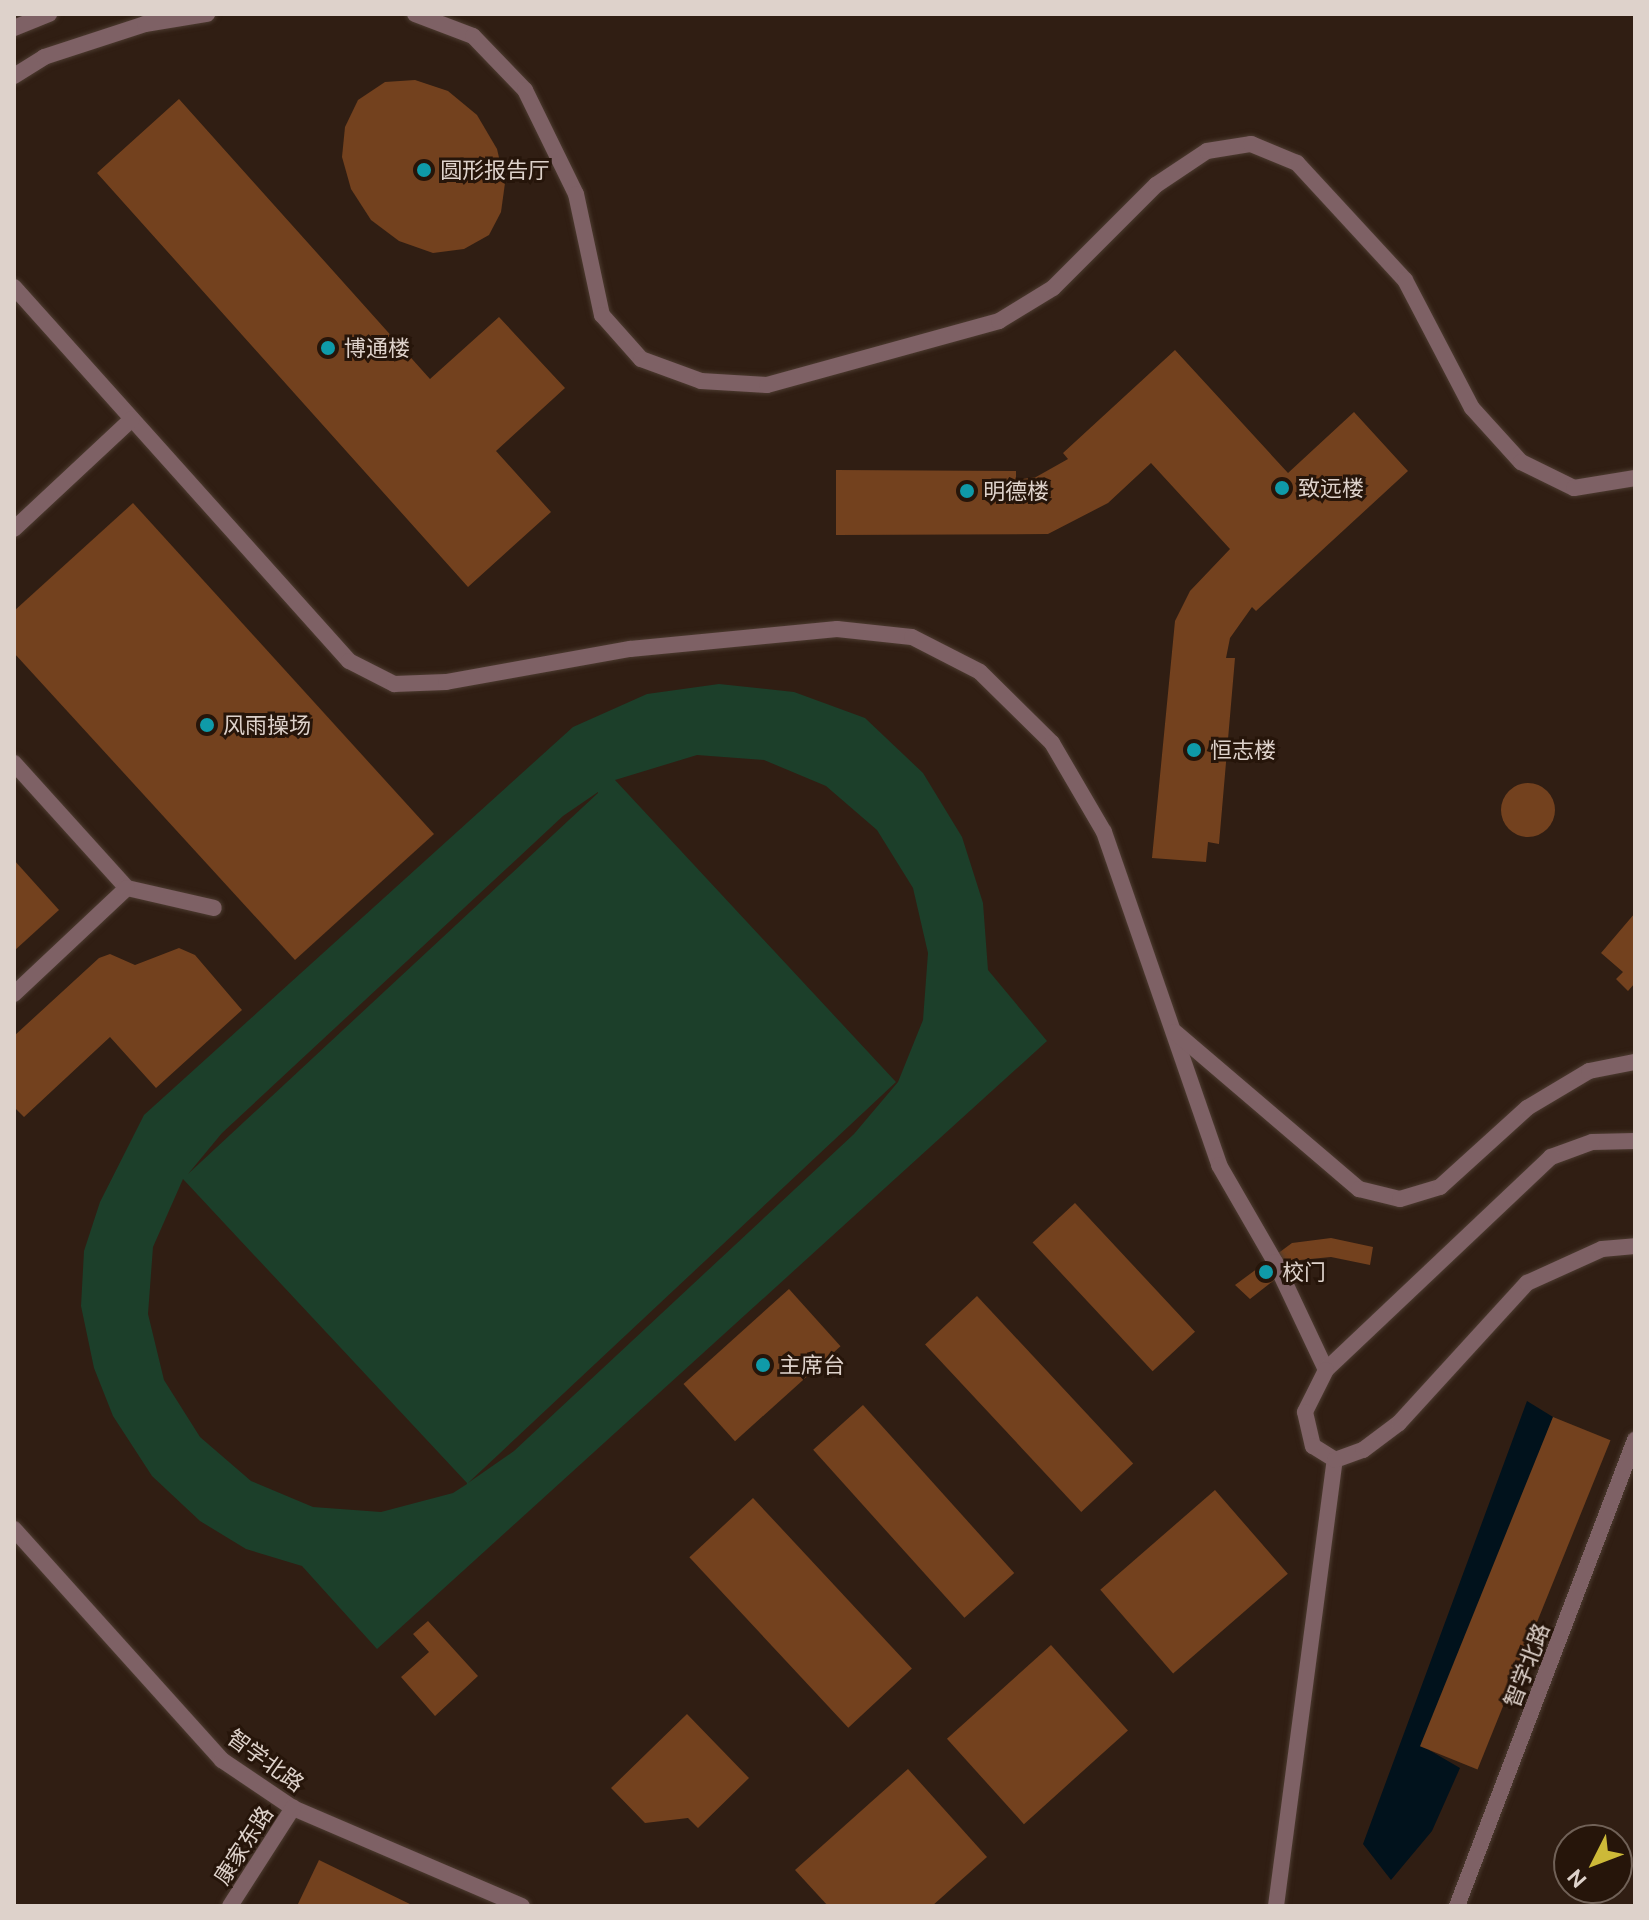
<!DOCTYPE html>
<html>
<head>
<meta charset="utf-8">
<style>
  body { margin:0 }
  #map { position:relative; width:1649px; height:1920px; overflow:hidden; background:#301e13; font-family:Ubuntu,"Noto Sans SC",sans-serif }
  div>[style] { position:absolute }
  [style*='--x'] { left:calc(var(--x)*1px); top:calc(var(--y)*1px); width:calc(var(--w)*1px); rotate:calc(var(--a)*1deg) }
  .green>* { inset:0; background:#1c3f2a }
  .water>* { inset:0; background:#01121c }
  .building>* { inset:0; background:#73411e; transform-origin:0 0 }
  .round { border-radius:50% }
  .roads { filter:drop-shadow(0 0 2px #4c3b30) drop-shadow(0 0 2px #4c3b30) }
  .service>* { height:16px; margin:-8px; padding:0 8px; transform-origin:8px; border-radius:8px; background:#7e6165 }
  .minor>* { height:16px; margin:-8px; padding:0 8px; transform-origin:8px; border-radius:8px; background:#7e6165 }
  .dots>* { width:22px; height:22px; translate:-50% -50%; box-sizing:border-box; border:4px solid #26150a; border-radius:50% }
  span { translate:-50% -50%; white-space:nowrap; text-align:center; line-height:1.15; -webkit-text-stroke:6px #26150a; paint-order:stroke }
  .poi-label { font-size:22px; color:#ded2cb }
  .left { translate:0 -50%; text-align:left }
  .street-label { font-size:22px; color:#ded2cb }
  .frame { position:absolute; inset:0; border:16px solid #ded2cb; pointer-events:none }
  .north { position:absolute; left:1553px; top:1824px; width:80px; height:80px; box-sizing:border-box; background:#26150a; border:2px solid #706157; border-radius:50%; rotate:228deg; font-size:22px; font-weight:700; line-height:32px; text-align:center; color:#ded2cb }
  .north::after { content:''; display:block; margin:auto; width:28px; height:36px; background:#cdb938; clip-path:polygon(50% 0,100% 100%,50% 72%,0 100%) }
</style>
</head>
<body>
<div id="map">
  <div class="green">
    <i style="clip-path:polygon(evenodd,719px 684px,794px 692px,865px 718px,923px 773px,962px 837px,983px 903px,988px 970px,1047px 1041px,377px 1649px,302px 1566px,246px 1549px,200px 1521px,152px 1476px,113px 1416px,94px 1368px,81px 1306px,84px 1251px,100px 1202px,144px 1115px,573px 727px,647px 694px,719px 684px,697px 755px,764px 760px,826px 786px,877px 830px,913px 888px,928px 953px,923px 1020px,898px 1082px,854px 1134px,514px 1451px,468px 1483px,896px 1082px,615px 780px,697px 755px,719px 684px,598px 792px,598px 793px,188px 1174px,222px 1133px,563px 816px,598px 792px,719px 684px,183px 1179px,467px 1483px,467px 1484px,453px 1493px,381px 1512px,313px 1507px,251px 1481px,200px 1437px,164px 1380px,148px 1314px,153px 1247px,183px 1179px)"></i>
  </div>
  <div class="water">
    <i style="clip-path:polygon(1527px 1401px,1553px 1417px,1429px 1750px,1460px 1768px,1432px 1831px,1391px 1880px,1363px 1844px)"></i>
  </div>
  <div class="building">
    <i style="clip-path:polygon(415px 80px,448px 91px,477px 115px,497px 149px,505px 183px,501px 212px,489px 235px,464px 249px,433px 253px,399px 241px,371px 220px,351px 189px,342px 157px,345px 127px,358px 100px,385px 82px)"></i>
    <i style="clip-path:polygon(179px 99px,430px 379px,499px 317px,565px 388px,496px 451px,551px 512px,468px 587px,97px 173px)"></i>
    <i style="clip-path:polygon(1175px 350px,1288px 473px,1354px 412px,1408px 471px,1256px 611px,1252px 607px,1230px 638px,1226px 658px,1235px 658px,1219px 844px,1208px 842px,1206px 862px,1152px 858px,1175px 621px,1190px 591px,1230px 549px,1151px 463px,1108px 503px,1048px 534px,836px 535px,836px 470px,1016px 471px,1016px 480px,1036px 477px,1068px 459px,1063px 453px)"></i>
    <i style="clip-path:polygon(133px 503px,434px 834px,295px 960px,14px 653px,14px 611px)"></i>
    <i class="round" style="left:1501px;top:783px;width:54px;height:54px"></i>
    <i style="clip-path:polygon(14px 860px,59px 910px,14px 951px)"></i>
    <i style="clip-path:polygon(1635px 913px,1635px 983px,1628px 991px,1616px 979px,1623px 972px,1601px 953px)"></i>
    <i style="clip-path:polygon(179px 948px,195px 955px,242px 1010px,156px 1088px,110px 1037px,24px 1117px,14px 1107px,14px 1036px,99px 958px,110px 954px,135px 965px)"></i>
    <i style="left:1075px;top:1203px;width:176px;height:58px;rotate:47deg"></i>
    <i style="clip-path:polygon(1331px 1238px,1373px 1247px,1370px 1265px,1331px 1257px,1300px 1260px,1250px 1299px,1235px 1285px,1292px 1243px)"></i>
    <i style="left:789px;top:1289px;width:77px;height:142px;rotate:48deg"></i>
    <i style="left:977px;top:1296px;width:229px;height:71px;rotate:47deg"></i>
    <i style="left:863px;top:1405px;width:226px;height:67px;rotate:48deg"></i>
    <i style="left:1553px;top:1417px;width:62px;height:355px;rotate:22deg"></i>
    <i style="left:1215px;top:1490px;width:111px;height:152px;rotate:49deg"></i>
    <i style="left:753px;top:1498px;width:233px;height:87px;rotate:47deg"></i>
    <i style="clip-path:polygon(428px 1621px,478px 1676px,435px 1716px,401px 1677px,429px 1652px,413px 1634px)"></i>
    <i style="left:1051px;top:1645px;width:115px;height:140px;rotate:48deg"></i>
    <i style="clip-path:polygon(687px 1714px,749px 1778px,698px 1828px,688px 1818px,645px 1823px,611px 1788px)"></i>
    <i style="clip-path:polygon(908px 1769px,987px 1857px,932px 1906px,828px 1906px,795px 1870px)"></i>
    <i style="clip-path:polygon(319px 1860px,414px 1906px,297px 1906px)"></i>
  </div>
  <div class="roads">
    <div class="service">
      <i style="--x:415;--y:14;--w:62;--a:20.8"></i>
      <i style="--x:473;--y:36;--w:75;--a:46.1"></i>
      <i style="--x:525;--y:90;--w:116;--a:63.9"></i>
      <i style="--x:576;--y:194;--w:124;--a:77.9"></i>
      <i style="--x:602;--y:315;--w:59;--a:48.4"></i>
      <i style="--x:641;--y:359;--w:64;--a:20.1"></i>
      <i style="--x:701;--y:381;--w:66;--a:3.5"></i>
      <i style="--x:767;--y:385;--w:241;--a:-15.4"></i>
      <i style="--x:999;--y:321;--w:63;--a:-31.4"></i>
      <i style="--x:1053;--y:288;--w:146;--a:-45"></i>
      <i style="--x:1156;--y:185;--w:61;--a:-33.7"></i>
      <i style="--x:1207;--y:151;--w:45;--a:-9"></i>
      <i style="--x:1251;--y:144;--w:50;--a:22.4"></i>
      <i style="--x:1297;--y:163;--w:159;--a:47.3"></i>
      <i style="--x:1405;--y:280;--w:144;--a:62.4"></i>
      <i style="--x:1472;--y:408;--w:73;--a:47.8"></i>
      <i style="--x:1521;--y:462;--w:59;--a:26.1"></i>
      <i style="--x:1574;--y:488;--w:62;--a:-9.3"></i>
      <i style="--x:14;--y:76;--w:36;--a:-32"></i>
      <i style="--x:44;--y:57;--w:106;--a:-18.1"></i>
      <i style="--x:145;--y:24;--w:63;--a:-9.2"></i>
      <i style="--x:14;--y:287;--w:502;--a:48.15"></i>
      <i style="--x:349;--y:661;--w:51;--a:27.1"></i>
      <i style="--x:394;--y:684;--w:52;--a:-2.2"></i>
      <i style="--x:446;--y:682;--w:187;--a:-10.2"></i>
      <i style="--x:630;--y:649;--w:208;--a:-5.5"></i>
      <i style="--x:837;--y:629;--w:75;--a:6.1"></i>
      <i style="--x:912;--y:637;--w:76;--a:27.2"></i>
      <i style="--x:980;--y:672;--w:101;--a:44.6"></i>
      <i style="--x:1052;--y:743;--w:103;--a:59.7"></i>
      <i style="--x:1104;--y:832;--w:352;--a:70.9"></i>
      <i style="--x:1219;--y:1165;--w:112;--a:60"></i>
      <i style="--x:1275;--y:1262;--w:119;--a:64.7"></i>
      <i style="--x:14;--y:529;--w:161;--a:-43"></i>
      <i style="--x:14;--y:763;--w:169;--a:47.9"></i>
      <i style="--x:127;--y:888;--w:89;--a:12.9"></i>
      <i style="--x:14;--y:994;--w:155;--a:-43.2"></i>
      <i style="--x:1175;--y:1032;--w:242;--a:40.5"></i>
      <i style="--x:1359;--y:1189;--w:42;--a:13.7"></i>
      <i style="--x:1400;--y:1199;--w:42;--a:-16.7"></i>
      <i style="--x:1440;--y:1187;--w:118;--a:-42.2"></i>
      <i style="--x:1527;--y:1108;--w:72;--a:-30.8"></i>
      <i style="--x:1589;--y:1071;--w:47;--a:-11.1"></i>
      <i style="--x:1276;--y:1906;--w:450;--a:-82.5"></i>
    </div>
    <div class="minor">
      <i style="--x:14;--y:28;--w:38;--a:-22"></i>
      <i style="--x:1635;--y:1141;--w:43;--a:178.7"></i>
      <i style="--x:1592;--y:1142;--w:44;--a:159.9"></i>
      <i style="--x:1551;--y:1157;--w:310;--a:136.6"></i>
      <i style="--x:1326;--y:1370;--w:47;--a:116.6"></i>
      <i style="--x:1305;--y:1412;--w:35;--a:77"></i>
      <i style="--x:1313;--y:1446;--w:26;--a:32"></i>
      <i style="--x:1335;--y:1460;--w:30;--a:-20"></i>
      <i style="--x:1363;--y:1450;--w:45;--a:-36.9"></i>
      <i style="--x:1399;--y:1423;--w:190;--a:-47.6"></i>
      <i style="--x:1527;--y:1283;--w:82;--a:-24.4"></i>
      <i style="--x:1602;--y:1249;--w:33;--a:-5"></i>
      <i style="--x:14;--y:1529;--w:311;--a:48"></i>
      <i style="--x:222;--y:1760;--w:86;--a:34.1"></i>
      <i style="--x:293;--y:1808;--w:249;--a:23.2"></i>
      <i style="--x:230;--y:1906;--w:117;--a:-57.3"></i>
      <i style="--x:1457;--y:1906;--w:499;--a:-69.1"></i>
    </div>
  </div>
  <div class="dots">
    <i style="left:424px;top:170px;background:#0f9aa8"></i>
    <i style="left:328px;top:348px;background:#0f9aa8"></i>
    <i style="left:1282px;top:488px;background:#0f9aa8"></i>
    <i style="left:967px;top:491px;background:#0f9aa8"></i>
    <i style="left:207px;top:725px;background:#0f9aa8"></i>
    <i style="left:1194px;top:750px;background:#0f9aa8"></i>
    <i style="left:1266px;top:1272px;background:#0f9aa8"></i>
    <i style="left:763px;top:1365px;background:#0f9aa8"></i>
  </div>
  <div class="poi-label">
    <span class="left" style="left:440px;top:170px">圆形报告厅</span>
    <span class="left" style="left:344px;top:348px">博通楼</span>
    <span class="left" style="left:1298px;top:488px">致远楼</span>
    <span class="left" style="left:983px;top:491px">明德楼</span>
    <span class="left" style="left:223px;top:725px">风雨操场</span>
    <span class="left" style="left:1210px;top:750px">恒志楼</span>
    <span class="left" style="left:1282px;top:1272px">校门</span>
    <span class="left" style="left:779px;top:1365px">主席台</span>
  </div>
  <div class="street-label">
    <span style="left:1526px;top:1665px;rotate:-69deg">智学北路</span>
    <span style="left:266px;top:1760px;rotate:36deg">智学北路</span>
    <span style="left:243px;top:1845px;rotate:-57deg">康家东路</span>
  </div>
  <div class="frame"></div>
  <div class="north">N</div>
</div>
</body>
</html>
